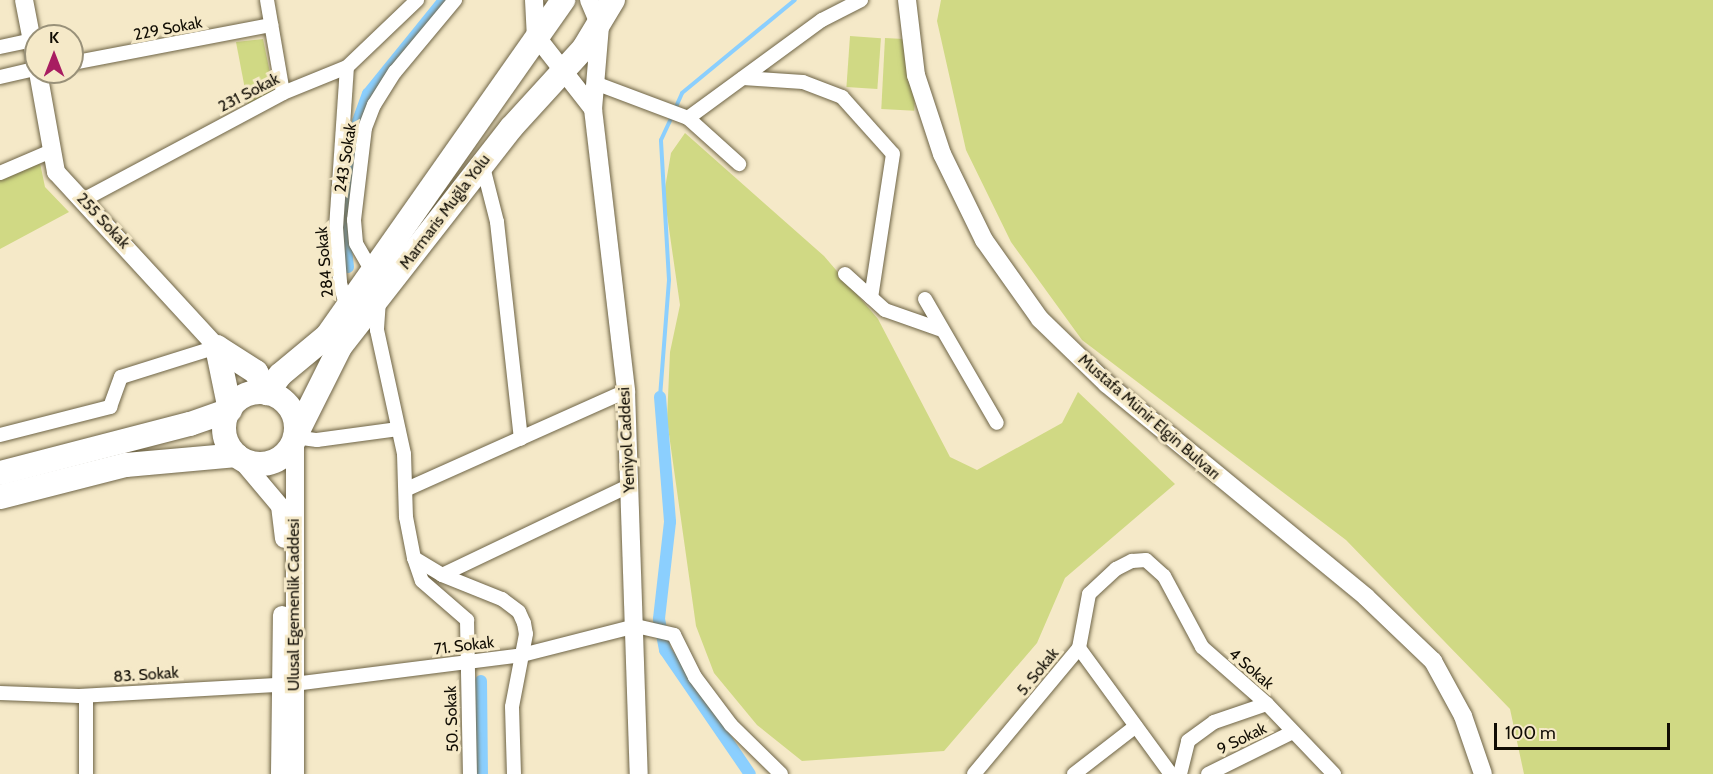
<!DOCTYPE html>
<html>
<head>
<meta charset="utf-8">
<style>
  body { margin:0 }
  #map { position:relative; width:1713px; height:774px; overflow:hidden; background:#f5e9c8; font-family:Cabin,sans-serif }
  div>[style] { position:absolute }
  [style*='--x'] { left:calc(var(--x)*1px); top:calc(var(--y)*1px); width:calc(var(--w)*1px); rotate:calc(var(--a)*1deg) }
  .green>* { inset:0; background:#d0d984; transform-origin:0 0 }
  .stream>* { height:4px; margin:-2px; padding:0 2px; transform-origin:2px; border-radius:2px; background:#8bcffe }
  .canal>* { height:12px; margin:-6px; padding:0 6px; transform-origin:6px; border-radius:6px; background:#8bcffe }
  .roads { filter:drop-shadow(0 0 2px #6e6446) drop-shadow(0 0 2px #6e6446) }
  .street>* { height:14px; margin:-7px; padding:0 7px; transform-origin:7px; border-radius:7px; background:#fff }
  .secondary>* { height:18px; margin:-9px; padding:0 9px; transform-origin:9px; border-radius:9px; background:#fff }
  .highway>* { height:24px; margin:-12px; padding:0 12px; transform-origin:12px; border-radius:12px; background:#fff }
  .highway>.ring { margin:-12px; padding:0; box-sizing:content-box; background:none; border:24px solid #fff; border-radius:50% }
  span { translate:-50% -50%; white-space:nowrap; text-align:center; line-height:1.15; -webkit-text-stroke:6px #f5e9c8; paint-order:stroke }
  .street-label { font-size:16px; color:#100c03 }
  .north { position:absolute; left:24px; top:24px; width:60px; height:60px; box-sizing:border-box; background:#f5e9c8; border:2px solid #999179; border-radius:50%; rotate:0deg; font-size:16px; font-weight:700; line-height:24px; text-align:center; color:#100c03 }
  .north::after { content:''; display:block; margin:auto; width:21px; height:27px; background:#a81d61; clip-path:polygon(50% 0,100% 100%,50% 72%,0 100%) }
  .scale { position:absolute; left:1494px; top:723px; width:176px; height:27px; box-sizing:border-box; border:3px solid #100c03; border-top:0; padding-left:8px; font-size:18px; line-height:21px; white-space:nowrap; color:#100c03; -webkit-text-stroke:4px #f5e9c8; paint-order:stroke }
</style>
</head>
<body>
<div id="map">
  <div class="green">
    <i style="clip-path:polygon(941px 0,1713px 0,1713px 774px,1524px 774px,1510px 709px,1346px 540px,1082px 340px,1011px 242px,966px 150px,937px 21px)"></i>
    <i style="left:850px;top:36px;width:31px;height:51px;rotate:4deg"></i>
    <i style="left:885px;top:38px;width:33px;height:71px;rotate:3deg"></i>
    <i style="clip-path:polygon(263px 39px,274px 92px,248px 105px,236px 42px)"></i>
    <i style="clip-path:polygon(685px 133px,824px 256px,878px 319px,950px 457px,977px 470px,1062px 423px,1078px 392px,1175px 484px,1065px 578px,1037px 643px,944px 751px,802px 761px,757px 725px,714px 673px,696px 626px,667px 420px,670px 352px,680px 305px,664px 194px,671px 153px)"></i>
    <i style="clip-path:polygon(40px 163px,45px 187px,69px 212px,0 249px,0 180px)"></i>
  </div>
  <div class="stream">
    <i style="--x:675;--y:109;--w:17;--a:-66"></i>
    <i style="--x:682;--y:93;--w:146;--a:-39.5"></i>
    <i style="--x:660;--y:397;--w:117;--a:-85.6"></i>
    <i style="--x:669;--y:280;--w:140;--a:-93.3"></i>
    <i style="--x:661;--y:140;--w:26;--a:-65"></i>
  </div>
  <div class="canal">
    <i style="--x:348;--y:267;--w:54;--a:-96.3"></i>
    <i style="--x:342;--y:213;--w:93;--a:-80.1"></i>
    <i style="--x:358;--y:121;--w:29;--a:-70"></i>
    <i style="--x:368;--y:94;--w:121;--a:-51"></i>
    <i style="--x:660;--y:397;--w:125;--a:85.4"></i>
    <i style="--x:670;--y:522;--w:98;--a:96.5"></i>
    <i style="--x:659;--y:619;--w:32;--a:79"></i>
    <i style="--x:665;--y:650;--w:150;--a:55.6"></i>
    <i style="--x:481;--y:681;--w:93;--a:89.4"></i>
  </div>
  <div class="roads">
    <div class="street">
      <i style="--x:267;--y:0;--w:94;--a:80.2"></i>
      <i style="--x:0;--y:47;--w:33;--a:-12"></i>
      <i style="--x:72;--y:63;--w:203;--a:-10.8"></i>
      <i style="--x:0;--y:77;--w:37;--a:-13"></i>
      <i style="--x:743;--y:78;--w:60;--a:3.8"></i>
      <i style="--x:803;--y:82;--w:42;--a:21"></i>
      <i style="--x:842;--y:97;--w:76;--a:48.2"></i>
      <i style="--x:893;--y:154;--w:145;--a:98.7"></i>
      <i style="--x:595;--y:83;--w:99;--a:20.6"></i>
      <i style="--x:688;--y:118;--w:69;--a:42"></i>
      <i style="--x:688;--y:118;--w:166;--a:-36.2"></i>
      <i style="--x:822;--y:20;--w:44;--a:-27.1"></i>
      <i style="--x:482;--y:163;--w:61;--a:75.7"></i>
      <i style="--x:497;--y:222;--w:218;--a:83.7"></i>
      <i style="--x:0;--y:173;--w:56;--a:-23.3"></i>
      <i style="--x:83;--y:200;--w:227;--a:-28.1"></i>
      <i style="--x:283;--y:93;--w:69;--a:-22.1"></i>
      <i style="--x:347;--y:67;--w:97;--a:-43.7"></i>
      <i style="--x:373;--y:273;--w:34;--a:-120"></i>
      <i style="--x:356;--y:243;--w:23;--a:-95"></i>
      <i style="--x:354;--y:220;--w:93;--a:-83.2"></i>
      <i style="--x:365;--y:128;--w:25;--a:-69"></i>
      <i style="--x:374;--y:105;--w:39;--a:-58"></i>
      <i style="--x:395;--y:72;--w:94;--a:-50.2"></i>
      <i style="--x:845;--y:274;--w:54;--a:42"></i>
      <i style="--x:885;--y:310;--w:60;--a:19.3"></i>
      <i style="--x:925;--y:299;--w:143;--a:59.9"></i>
      <i style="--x:379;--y:300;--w:30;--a:94"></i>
      <i style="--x:377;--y:330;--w:127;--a:77.7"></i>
      <i style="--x:404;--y:454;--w:63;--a:88.2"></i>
      <i style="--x:406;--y:517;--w:42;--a:79"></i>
      <i style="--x:414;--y:558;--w:24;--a:71"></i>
      <i style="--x:422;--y:581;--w:60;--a:40.9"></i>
      <i style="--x:467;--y:620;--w:154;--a:88.9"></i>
      <i style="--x:347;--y:309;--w:28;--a:-105"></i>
      <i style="--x:340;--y:282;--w:54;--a:-94.2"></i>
      <i style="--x:336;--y:228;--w:161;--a:-86.1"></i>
      <i style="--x:0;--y:435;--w:114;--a:-14.3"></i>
      <i style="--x:110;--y:407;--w:32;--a:-70"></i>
      <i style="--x:121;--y:377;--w:101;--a:-17.4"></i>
      <i style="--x:295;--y:437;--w:22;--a:8"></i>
      <i style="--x:317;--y:440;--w:82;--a:-7.7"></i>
      <i style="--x:407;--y:489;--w:240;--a:-24.1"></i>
      <i style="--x:414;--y:558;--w:33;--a:31"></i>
      <i style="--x:442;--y:575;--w:65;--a:21.8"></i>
      <i style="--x:502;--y:599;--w:21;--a:37"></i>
      <i style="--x:519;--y:612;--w:12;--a:66"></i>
      <i style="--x:524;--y:623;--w:11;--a:80"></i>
      <i style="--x:526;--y:634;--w:74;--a:100.9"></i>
      <i style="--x:512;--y:707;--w:67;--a:88.3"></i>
      <i style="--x:442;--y:575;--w:207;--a:-25.5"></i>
      <i style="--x:1079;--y:648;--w:156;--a:53.9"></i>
      <i style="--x:0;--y:693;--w:79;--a:2.2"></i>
      <i style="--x:79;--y:696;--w:215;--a:-3.2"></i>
      <i style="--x:294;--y:684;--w:230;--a:-7.2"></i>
      <i style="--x:522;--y:655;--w:118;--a:-14.3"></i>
      <i style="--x:636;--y:626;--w:39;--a:13"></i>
      <i style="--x:674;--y:635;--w:47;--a:63.4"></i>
      <i style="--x:695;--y:677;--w:60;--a:53.1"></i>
      <i style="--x:731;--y:725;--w:70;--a:44.4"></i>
      <i style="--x:86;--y:696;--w:78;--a:90"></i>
      <i style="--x:974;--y:774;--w:164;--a:-50.2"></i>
      <i style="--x:1079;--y:648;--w:55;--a:-79.5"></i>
      <i style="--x:1089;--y:594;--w:37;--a:-43"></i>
      <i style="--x:1116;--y:569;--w:18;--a:-27"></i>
      <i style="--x:1132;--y:561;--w:14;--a:-4"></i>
      <i style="--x:1146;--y:560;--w:24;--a:42"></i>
      <i style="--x:1164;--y:576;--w:81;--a:61.8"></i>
      <i style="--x:1202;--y:647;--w:86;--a:41.2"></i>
      <i style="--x:1267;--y:704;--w:97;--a:46.3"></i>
      <i style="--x:1074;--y:774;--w:78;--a:-37.7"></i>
      <i style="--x:1180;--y:774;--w:34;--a:-76"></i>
      <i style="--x:1188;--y:741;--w:32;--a:-36"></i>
      <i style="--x:1214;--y:722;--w:56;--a:-18.8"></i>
      <i style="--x:1208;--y:774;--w:93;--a:-26.3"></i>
    </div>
    <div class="secondary">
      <i style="--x:24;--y:0;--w:63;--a:79"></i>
      <i style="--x:534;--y:0;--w:36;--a:87"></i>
      <i style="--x:536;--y:36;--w:93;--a:52"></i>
      <i style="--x:589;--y:0;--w:28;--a:67"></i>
      <i style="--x:600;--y:26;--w:83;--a:94.8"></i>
      <i style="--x:593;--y:109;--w:284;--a:83.3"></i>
      <i style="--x:626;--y:391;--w:383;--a:88.1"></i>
      <i style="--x:907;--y:0;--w:76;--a:83.2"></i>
      <i style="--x:916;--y:75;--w:83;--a:71.8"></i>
      <i style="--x:942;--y:154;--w:96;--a:64"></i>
      <i style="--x:984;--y:240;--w:97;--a:54.7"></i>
      <i style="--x:1040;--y:319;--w:93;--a:44.1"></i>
      <i style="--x:1107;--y:384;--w:335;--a:39.4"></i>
      <i style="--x:1366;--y:597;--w:93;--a:43.7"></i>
      <i style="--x:1433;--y:661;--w:63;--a:61.4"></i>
      <i style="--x:1463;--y:716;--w:61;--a:71"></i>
      <i style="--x:38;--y:72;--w:102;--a:79.8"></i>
      <i style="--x:56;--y:172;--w:238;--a:47.4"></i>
      <i style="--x:237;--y:455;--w:67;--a:49.9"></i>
      <i style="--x:280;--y:506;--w:33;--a:83"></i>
      <i style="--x:280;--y:774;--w:159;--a:-89.3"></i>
      <i style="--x:295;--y:774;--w:337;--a:-90"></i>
    </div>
    <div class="highway">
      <i style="--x:217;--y:347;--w:46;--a:32.7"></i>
      <i style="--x:256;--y:372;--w:24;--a:62"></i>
      <i style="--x:267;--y:393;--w:22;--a:-54"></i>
      <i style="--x:280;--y:375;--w:61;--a:-39.7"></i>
      <i style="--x:327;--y:336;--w:411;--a:-54.9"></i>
      <i class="ring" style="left:224px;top:392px;width:48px;height:48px"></i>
      <i style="--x:295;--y:437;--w:101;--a:-63.4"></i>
      <i style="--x:340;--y:347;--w:278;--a:-52"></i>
      <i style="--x:511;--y:128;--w:108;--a:-47.6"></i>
      <i style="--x:584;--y:48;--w:56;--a:-58.9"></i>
      <i style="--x:0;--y:473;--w:196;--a:-14.5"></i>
      <i style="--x:190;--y:424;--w:42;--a:-19.3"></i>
      <i style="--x:230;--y:410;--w:64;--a:-101.7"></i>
      <i style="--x:0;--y:497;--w:130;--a:-14.3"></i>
      <i style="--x:126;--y:465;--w:111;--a:-5.1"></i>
    </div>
  </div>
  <div class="street-label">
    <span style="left:168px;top:29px;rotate:-11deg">229 Sokak</span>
    <span style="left:249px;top:93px;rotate:-27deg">231 Sokak</span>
    <span style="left:346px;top:158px;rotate:-81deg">243 Sokak</span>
    <span style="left:445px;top:212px;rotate:-53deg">Marmaris Muğla Yolu</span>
    <span style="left:103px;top:221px;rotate:47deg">255 Sokak</span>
    <span style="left:325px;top:262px;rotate:-95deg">284 Sokak</span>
    <span style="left:1149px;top:417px;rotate:41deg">Mustafa Münir Elgin Bulvarı</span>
    <span style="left:627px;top:440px;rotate:-93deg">Yeniyol Caddesi</span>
    <span style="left:294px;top:605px;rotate:-90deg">Ulusal Egemenlik Caddesi</span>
    <span style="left:464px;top:646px;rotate:-7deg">71. Sokak</span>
    <span style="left:1251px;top:669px;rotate:41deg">4 Sokak</span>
    <span style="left:1038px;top:672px;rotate:-51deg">5. Sokak</span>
    <span style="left:146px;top:675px;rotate:-4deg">83. Sokak</span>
    <span style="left:452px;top:719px;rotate:-92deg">50. Sokak</span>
    <span style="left:1242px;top:739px;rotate:-26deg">9 Sokak</span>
  </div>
  <div class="north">K</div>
  <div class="scale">100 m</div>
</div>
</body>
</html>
